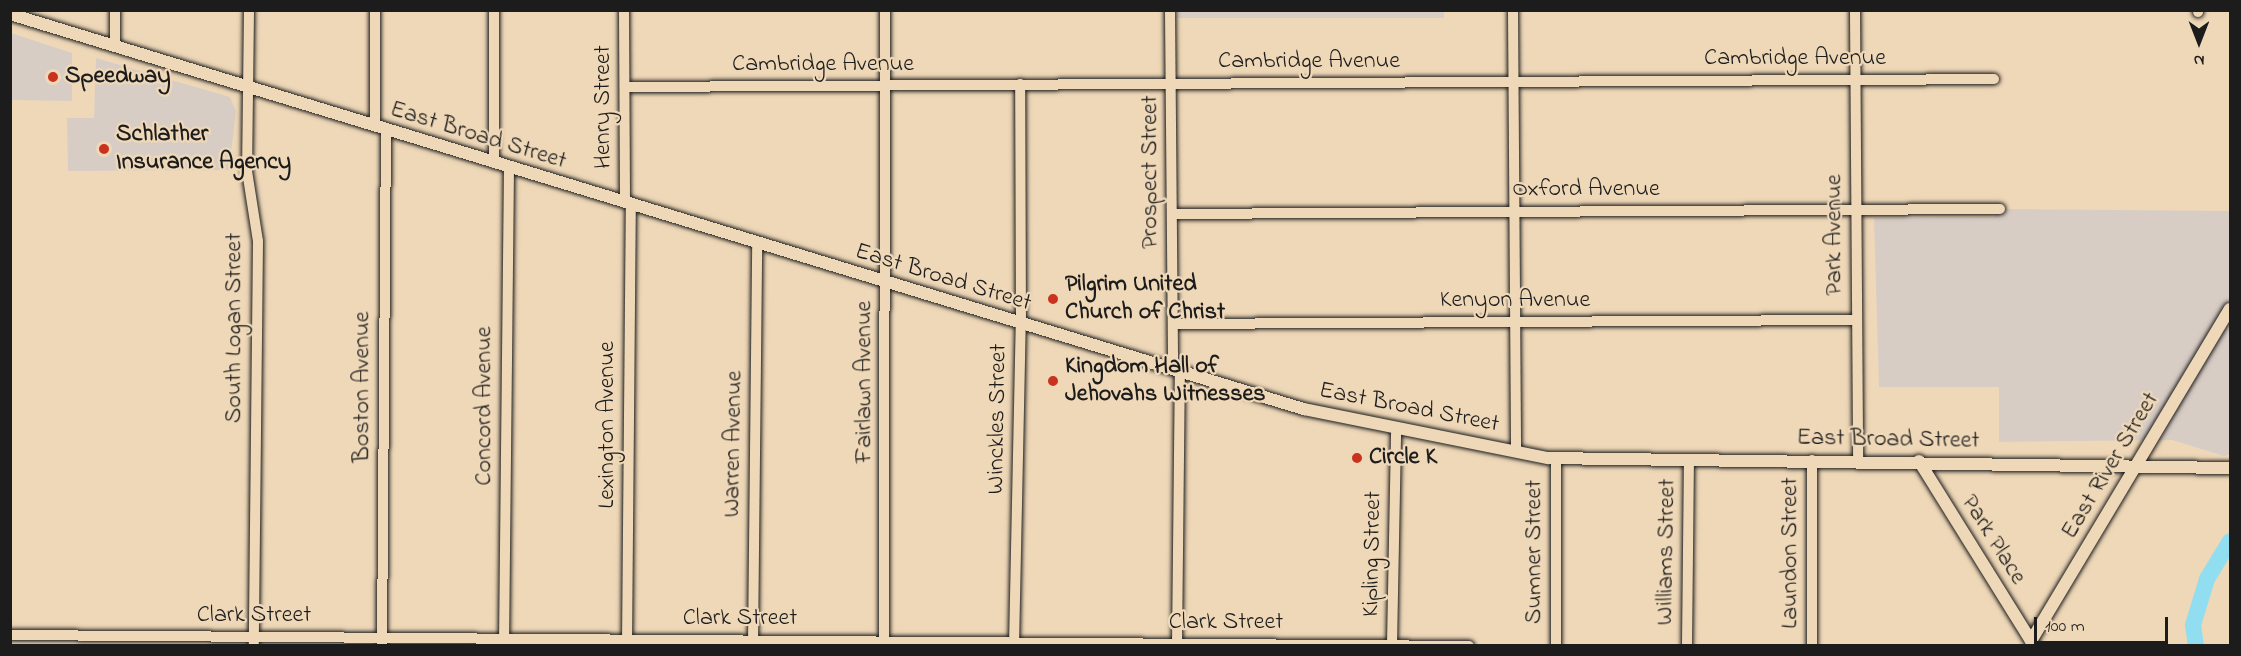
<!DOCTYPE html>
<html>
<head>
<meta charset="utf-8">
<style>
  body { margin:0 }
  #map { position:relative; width:2241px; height:656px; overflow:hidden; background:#efd8b8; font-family:"Indie Flower",sans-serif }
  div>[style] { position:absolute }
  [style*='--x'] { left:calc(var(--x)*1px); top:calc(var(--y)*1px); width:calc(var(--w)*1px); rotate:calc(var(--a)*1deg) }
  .built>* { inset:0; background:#d8cdc5; transform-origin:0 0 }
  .river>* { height:16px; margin:-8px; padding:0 8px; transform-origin:8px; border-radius:8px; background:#90deef }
  .roads { filter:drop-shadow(0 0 2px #1c1c1c) drop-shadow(0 0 2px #1c1c1c) }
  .minor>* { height:10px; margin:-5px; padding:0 5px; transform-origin:5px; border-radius:5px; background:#efd8b8 }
  .tertiary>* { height:12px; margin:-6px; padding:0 6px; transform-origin:6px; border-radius:6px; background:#efd8b8 }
  .dots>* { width:16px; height:16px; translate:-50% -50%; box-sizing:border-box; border:3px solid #efd8b8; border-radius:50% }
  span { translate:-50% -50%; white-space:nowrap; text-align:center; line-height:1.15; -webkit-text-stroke:4.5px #efd8b8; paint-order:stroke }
  .street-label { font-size:24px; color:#1c1c1c }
  .poi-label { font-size:24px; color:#1c1c1c; font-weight:700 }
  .left { translate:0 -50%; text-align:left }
  .frame { position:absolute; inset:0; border:12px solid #1c1c1c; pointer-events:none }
  .north { position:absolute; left:2169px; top:12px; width:60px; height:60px; -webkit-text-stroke:4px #efd8b8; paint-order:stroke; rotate:180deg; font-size:16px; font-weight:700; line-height:24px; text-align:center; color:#1c1c1c }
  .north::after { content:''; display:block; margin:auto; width:21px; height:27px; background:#1c1c1c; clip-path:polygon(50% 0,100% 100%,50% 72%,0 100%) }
  .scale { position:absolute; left:2034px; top:617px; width:134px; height:27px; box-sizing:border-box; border:3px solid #1c1c1c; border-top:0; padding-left:8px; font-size:18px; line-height:21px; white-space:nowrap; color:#1c1c1c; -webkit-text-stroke:4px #efd8b8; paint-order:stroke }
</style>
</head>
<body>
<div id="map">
  <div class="built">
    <i style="left:1177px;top:11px;width:267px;height:7px"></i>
    <i style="clip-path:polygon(11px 33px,72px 53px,72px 101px,11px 100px)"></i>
    <i style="clip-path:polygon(96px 58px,230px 97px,236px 111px,229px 170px,68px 171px,67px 118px,94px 118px)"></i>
    <i style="clip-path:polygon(2002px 209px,2230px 211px,2230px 454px,2224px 456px,2172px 440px,1999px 442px,1999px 387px,1879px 387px,1874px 218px,1994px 217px)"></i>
  </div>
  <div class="river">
    <i style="--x:2196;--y:646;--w:21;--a:-98"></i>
    <i style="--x:2193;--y:625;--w:48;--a:-73.1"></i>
    <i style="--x:2207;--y:579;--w:44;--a:-58.8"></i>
  </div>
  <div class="roads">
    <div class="minor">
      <i style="--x:249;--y:10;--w:161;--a:90.7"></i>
      <i style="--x:247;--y:171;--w:71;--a:81.1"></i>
      <i style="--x:258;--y:241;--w:405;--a:90.6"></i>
      <i style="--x:375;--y:10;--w:116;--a:90"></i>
      <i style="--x:494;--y:10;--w:153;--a:90"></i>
      <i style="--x:624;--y:10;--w:193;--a:89.7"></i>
      <i style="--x:1170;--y:10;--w:360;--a:89.5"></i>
      <i style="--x:1513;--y:10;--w:442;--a:89.6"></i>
      <i style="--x:1855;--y:10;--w:450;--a:89.6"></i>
      <i style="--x:2198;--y:10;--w:2;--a:90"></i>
      <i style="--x:115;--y:46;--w:36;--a:-90"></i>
      <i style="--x:625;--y:87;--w:1369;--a:-0.33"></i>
      <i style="--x:1172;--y:214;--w:828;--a:-0.35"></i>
      <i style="--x:1173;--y:324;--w:684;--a:-0.34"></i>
      <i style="--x:10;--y:635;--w:1459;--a:0.43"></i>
      <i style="--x:504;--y:645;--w:478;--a:-89.4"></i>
      <i style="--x:627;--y:645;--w:440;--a:-89.5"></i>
      <i style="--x:753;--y:645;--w:402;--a:-89.4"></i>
      <i style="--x:1392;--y:645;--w:218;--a:-88.9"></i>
      <i style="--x:382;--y:646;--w:516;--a:-89.56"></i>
      <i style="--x:884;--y:646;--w:636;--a:-89.91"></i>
      <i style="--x:1014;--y:646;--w:322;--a:-88.8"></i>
      <i style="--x:1021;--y:324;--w:240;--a:-90.2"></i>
      <i style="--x:1177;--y:646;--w:274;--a:-89.4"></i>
      <i style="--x:1556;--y:646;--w:188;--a:-90"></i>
      <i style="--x:1687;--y:646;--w:187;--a:-89.4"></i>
      <i style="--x:1812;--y:646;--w:186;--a:-90"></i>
    </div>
    <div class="tertiary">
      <i style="--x:10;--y:14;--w:1353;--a:16.98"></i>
      <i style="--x:1304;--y:409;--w:249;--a:11.4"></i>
      <i style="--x:1548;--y:458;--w:682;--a:0.84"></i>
      <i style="--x:1919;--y:461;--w:218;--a:58.1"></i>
      <i style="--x:2031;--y:641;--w:387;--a:-59.1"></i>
    </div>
  </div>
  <div class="dots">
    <i style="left:53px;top:77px;background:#c8321e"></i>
    <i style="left:104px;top:149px;background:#c8321e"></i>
    <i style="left:1053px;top:299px;background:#c8321e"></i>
    <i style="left:1053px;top:381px;background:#c8321e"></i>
    <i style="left:1357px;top:458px;background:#c8321e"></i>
  </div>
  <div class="street-label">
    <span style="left:1795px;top:59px">Cambridge Avenue</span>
    <span style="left:1309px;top:62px">Cambridge Avenue</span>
    <span style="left:823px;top:65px">Cambridge Avenue</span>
    <span style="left:604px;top:107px;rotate:-90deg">Henry Street</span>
    <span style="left:478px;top:136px;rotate:17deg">East Broad Street</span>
    <span style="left:1151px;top:172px;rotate:-90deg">Prospect Street</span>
    <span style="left:1586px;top:190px">Oxford Avenue</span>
    <span style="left:1835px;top:235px;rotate:-90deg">Park Avenue</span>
    <span style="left:943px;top:278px;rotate:17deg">East Broad Street</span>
    <span style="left:1515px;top:301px">Kenyon Avenue</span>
    <span style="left:235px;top:328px;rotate:-90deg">South Logan Street</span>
    <span style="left:865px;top:382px;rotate:-90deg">Fairlawn Avenue</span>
    <span style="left:363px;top:387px;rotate:-90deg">Boston Avenue</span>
    <span style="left:485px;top:406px;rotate:-90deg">Concord Avenue</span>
    <span style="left:1409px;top:408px;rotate:11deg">East Broad Street</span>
    <span style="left:998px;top:419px;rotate:-89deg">Winckles Street</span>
    <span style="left:608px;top:425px;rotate:-90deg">Lexington Avenue</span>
    <span style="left:1888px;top:440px;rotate:1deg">East Broad Street</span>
    <span style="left:734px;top:444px;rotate:-89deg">Warren Avenue</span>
    <span style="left:2111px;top:466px;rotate:-59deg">East River Street</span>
    <span style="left:1993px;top:540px;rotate:58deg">Park Place</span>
    <span style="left:1535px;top:552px;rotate:-90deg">Sumner Street</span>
    <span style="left:1667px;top:552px;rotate:-89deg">Williams Street</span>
    <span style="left:1791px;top:553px;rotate:-90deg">Laundon Street</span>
    <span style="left:1373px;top:554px;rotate:-89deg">Kipling Street</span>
    <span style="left:254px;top:616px">Clark Street</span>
    <span style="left:740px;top:619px">Clark Street</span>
    <span style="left:1226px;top:623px">Clark Street</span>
  </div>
  <div class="poi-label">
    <span class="left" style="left:65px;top:77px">Speedway</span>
    <span class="left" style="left:116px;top:149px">Schlather<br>Insurance Agency</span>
    <span class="left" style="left:1065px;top:299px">Pilgrim United<br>Church of Christ</span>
    <span class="left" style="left:1065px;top:381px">Kingdom Hall of<br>Jehovahs Witnesses</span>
    <span class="left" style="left:1369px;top:458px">Circle K</span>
  </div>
  <div class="frame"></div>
  <div class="north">N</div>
  <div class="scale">100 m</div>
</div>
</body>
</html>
